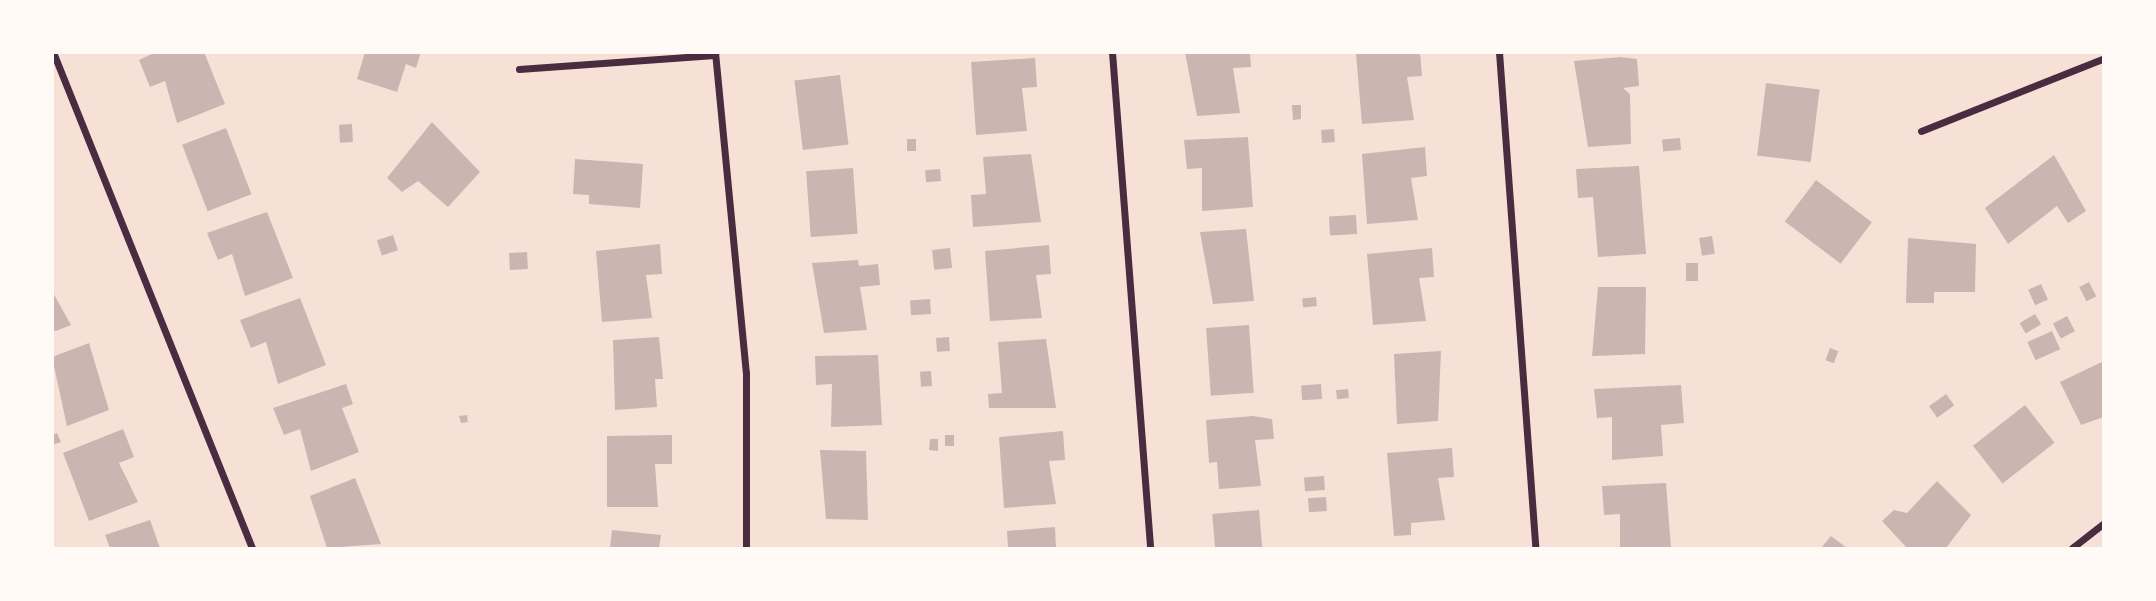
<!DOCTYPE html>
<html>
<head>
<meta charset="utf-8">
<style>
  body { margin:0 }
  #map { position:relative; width:2156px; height:601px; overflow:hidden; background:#f7e1d7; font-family:"Archivo Narrow",sans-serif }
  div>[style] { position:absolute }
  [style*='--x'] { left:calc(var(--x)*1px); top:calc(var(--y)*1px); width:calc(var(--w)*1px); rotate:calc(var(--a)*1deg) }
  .building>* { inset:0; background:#ccb4b1; transform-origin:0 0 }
  .minor>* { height:7px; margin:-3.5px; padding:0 3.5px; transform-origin:3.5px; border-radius:3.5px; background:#4a2c40 }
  span { translate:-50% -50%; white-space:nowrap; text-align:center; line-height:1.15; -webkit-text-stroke:5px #fffaf5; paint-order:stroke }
  .frame { position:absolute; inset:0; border:54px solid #fffaf5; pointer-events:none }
</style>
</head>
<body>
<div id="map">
  <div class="building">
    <i style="clip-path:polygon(156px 52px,204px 52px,225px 104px,177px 123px,165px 81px,150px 87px,139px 60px)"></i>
    <i style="clip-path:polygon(365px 52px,421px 52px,416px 68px,406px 64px,397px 92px,357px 79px)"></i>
    <i style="clip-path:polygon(1185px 52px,1250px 52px,1251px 67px,1233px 68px,1240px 113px,1197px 116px)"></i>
    <i style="clip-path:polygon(1420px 52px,1422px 76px,1407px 77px,1414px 120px,1362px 124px,1356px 54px)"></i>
    <i style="clip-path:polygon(1621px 57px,1637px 59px,1639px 86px,1623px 88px,1630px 94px,1631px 144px,1588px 147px,1574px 61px)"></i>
    <i style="clip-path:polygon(1035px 58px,1037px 87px,1022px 88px,1027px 131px,976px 135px,971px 62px)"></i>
    <i style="left:840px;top:75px;width:70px;height:46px;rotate:83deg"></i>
    <i style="left:1766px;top:83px;width:54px;height:73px;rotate:7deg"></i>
    <i style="clip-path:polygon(1292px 105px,1301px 105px,1301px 119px,1293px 120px)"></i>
    <i style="clip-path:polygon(432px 122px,480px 172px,448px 207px,418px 181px,402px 192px,387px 178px)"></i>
    <i style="left:352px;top:124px;width:18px;height:13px;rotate:87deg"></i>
    <i style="left:226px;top:128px;width:71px;height:47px;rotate:69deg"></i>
    <i style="left:1334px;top:129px;width:13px;height:13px;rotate:86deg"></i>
    <i style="clip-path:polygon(1248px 137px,1253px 207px,1202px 211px,1202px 168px,1187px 169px,1184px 140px)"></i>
    <i style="left:1680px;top:138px;width:12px;height:18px;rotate:85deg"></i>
    <i style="left:907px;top:139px;width:9px;height:12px"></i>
    <i style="clip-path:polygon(1425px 147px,1427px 176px,1411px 178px,1418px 220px,1367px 224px,1362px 154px)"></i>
    <i style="clip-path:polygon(1031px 154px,1041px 222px,973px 227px,971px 195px,986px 194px,983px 157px)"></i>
    <i style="clip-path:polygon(2054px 155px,2086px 211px,2068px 223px,2057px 206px,2008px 244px,1985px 208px)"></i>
    <i style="clip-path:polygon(575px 159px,643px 164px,640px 208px,589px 204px,589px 195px,573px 194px)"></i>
    <i style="clip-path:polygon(1639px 166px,1646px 254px,1598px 257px,1593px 197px,1578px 198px,1576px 169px)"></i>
    <i style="left:853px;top:168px;width:66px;height:47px;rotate:86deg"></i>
    <i style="left:940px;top:169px;width:12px;height:15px;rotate:85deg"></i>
    <i style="left:1816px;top:180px;width:70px;height:52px;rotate:37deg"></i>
    <i style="clip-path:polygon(267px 212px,293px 278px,245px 296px,232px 254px,218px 260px,207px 233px)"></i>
    <i style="left:1356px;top:215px;width:19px;height:27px;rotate:87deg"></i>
    <i style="clip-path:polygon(1246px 229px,1254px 301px,1213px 304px,1200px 232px)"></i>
    <i style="left:393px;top:235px;width:16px;height:17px;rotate:72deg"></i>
    <i style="left:1712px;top:236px;width:18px;height:13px;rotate:81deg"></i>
    <i style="clip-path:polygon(1908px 238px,1976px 244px,1975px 292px,1934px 292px,1934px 303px,1906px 303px)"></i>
    <i style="clip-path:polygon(660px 244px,662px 274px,646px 275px,652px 318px,602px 322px,596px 251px)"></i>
    <i style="clip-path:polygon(1049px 245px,1051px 274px,1036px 275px,1042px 318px,990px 321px,985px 251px)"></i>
    <i style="left:950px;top:248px;width:20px;height:18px;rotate:84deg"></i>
    <i style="clip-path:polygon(1432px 248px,1434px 277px,1419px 278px,1426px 321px,1373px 325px,1367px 254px)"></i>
    <i style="left:527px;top:252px;width:17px;height:18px;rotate:87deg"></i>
    <i style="clip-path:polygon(858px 260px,859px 266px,878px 264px,880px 285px,860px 287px,867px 330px,824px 333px,812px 263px)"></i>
    <i style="left:1686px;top:263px;width:12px;height:18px"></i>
    <i style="left:2089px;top:282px;width:16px;height:11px;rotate:63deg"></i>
    <i style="left:2041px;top:284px;width:17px;height:14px;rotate:66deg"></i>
    <i style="clip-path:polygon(1598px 287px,1646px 287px,1645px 354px,1592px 356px)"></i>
    <i style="clip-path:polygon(52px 291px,71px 325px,56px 331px,52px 330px)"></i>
    <i style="left:1316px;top:297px;width:9px;height:14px;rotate:84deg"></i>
    <i style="clip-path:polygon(300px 298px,326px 365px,278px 384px,266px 342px,251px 348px,240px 320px)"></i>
    <i style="left:930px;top:299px;width:15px;height:20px;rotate:86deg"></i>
    <i style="left:2035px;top:314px;width:12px;height:18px;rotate:59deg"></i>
    <i style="left:2067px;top:316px;width:17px;height:16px;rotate:62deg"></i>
    <i style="left:1249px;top:325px;width:68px;height:43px;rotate:86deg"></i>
    <i style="left:2052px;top:331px;width:20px;height:27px;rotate:66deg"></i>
    <i style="clip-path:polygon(659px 337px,663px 379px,655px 379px,657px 407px,615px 410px,613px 340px)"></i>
    <i style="left:949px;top:337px;width:14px;height:13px;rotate:86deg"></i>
    <i style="clip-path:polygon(1046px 339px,1056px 408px,989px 408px,988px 394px,1002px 393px,998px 342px)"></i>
    <i style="clip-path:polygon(89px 343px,109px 410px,67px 426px,52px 357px)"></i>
    <i style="left:1830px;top:348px;width:9px;height:13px;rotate:21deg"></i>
    <i style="clip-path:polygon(1441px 351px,1438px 421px,1397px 424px,1394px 354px)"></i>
    <i style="clip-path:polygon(878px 355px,882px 425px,831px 427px,832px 384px,816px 385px,815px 356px)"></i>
    <i style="clip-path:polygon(2104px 361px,2104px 417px,2081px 425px,2060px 382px)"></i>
    <i style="left:931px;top:371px;width:15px;height:11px;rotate:86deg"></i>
    <i style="clip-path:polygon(346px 384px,353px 404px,342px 408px,359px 452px,311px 471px,300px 429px,284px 435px,273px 408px)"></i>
    <i style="left:1321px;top:384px;width:15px;height:20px;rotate:86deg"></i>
    <i style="clip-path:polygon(1681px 385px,1684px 423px,1661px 425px,1663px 456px,1612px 460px,1612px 417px,1597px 418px,1594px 389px)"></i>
    <i style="left:1348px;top:389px;width:9px;height:12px;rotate:84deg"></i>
    <i style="left:1946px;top:394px;width:14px;height:21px;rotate:54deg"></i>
    <i style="left:2025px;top:405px;width:48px;height:66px;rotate:52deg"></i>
    <i style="clip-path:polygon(467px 415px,468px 422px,461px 423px,459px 416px)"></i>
    <i style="clip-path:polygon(1253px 416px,1272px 419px,1274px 439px,1255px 440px,1261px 486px,1219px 489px,1217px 462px,1209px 463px,1206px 420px)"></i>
    <i style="clip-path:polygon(123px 429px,134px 457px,119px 463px,138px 502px,89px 521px,63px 453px)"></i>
    <i style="clip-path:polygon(1063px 431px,1065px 460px,1049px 461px,1056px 504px,1004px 508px,999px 437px)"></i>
    <i style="clip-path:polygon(57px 433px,61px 442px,52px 445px,52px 435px)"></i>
    <i style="clip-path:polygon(672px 435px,672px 464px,655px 464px,658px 507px,607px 507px,607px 436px)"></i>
    <i style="left:945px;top:435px;width:9px;height:11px"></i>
    <i style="clip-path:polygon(930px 439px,938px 439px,938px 451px,929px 450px)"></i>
    <i style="clip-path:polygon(1452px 448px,1454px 477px,1438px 478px,1445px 520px,1411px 523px,1411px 535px,1394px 536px,1387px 453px)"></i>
    <i style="clip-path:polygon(820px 450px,866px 451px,868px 520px,826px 519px)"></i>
    <i style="left:1324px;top:476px;width:14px;height:20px;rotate:86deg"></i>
    <i style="clip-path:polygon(355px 478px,381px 544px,327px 548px,310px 496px)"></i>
    <i style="clip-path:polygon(1937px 481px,1971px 515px,1946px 548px,1907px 548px,1882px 521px,1894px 510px,1907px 513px)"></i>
    <i style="clip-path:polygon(1666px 483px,1671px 548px,1620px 548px,1620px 514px,1604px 515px,1602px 486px)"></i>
    <i style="left:1326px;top:497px;width:14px;height:18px;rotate:86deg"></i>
    <i style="left:1259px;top:510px;width:38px;height:47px;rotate:85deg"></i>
    <i style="clip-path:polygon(150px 520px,160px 548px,110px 548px,105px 535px)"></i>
    <i style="clip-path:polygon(1055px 527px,1056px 548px,1008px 548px,1007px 531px)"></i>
    <i style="clip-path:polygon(612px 530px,661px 535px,659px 548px,610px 548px)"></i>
    <i style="clip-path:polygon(1831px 536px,1847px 548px,1821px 548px)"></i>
  </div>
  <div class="minor">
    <i style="--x:53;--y:52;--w:534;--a:68.14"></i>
    <i style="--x:715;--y:52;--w:322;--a:84.5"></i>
    <i style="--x:746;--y:373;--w:175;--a:90"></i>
    <i style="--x:1112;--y:52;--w:497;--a:85.6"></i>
    <i style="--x:1499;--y:52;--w:497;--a:85.8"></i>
    <i style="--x:519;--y:69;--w:196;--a:-4.1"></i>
    <i style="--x:1921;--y:131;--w:197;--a:-21.7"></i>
    <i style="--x:2072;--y:548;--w:41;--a:-38"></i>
  </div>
  <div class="frame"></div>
</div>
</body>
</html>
